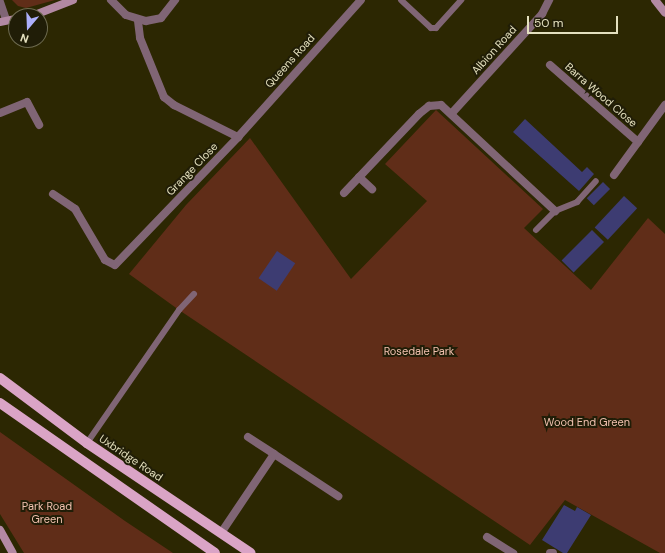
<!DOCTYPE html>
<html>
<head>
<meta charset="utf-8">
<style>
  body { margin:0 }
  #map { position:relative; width:665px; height:553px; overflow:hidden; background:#2c2702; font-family:"DM Sans",sans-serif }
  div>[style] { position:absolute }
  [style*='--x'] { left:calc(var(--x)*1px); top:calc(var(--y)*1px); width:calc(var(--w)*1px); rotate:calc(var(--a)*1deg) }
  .green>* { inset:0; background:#602d18 }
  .building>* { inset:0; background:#3d3c72; transform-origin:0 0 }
  .lane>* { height:6px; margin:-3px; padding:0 3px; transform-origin:3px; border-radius:3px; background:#806575 }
  .street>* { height:8px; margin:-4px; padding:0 4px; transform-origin:4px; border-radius:4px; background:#806575 }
  .secondary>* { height:8px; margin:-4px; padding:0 4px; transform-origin:4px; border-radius:4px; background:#b389a3 }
  .primary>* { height:10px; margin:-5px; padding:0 5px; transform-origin:5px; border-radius:5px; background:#daa4c6 }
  span { translate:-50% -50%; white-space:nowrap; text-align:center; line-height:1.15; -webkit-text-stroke:4px #201d07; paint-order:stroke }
  .street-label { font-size:11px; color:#e4e0be }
  .park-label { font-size:11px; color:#f1c1af }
  .north { position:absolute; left:8px; top:8px; width:40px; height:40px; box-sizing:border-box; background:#201d07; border:1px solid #6e6b50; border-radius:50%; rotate:199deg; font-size:11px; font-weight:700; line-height:16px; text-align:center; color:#e4e0be }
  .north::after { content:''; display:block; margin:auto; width:14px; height:18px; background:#acaffb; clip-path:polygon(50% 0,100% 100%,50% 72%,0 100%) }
  .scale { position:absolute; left:527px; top:16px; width:91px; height:18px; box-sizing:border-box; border:2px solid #e4e0be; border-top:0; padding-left:5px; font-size:12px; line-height:14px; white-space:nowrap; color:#e4e0be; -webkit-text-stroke:3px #201d07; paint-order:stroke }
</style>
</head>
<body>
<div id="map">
  <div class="green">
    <i style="clip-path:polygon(12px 0,55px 0,26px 8px,18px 6px)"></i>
    <i style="clip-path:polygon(436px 110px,543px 209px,524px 228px,591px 290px,648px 218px,665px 234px,665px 553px,660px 553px,565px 500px,530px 545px,179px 310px,129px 274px,186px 205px,250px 138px,351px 279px,427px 201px,385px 164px)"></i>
    <i style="clip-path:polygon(0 432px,125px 521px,173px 553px,24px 553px,0 514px)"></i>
  </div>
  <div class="building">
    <i style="clip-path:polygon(525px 119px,582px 172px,587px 167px,594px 174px,579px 191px,513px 132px)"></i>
    <i style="left:603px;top:182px;width:10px;height:23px;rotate:45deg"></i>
    <i style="left:624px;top:196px;width:18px;height:43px;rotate:43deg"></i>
    <i style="left:592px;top:230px;width:17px;height:43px;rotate:45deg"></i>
    <i style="left:277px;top:251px;width:22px;height:33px;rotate:34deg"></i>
    <i style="clip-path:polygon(564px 505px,575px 511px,577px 507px,591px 515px,567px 553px,563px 553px,542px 540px)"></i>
  </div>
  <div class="lane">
    <i style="--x:401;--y:0;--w:41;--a:43"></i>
    <i style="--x:431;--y:28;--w:5;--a:0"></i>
    <i style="--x:436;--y:28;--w:38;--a:-48"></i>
    <i style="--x:536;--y:230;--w:27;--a:-45"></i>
    <i style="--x:555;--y:211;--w:24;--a:-22"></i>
    <i style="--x:577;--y:202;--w:28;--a:-48"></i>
    <i style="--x:87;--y:443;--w:162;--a:-55.3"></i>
    <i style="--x:179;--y:310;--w:22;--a:-47"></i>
  </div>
  <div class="street">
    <i style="--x:111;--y:0;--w:21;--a:45"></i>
    <i style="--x:126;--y:15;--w:21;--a:17"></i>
    <i style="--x:146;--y:21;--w:15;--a:-11"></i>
    <i style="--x:161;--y:18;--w:23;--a:-52"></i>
    <i style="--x:0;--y:2;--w:18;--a:71"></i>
    <i style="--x:138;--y:21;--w:17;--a:83"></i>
    <i style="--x:140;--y:38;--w:64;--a:67.9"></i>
    <i style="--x:164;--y:97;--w:13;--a:39"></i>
    <i style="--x:174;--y:105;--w:72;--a:26.6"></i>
    <i style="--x:550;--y:65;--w:117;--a:41.2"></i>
    <i style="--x:0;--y:113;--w:29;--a:-22"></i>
    <i style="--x:27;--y:102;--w:26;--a:62"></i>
    <i style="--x:452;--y:113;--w:134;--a:-47.7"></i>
    <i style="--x:542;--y:14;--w:16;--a:-63"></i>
    <i style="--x:614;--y:175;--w:87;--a:-53.9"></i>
    <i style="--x:359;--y:177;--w:18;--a:43"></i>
    <i style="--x:344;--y:193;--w:109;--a:-46.5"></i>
    <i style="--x:419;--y:114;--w:13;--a:-39"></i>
    <i style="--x:429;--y:106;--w:12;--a:-5"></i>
    <i style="--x:441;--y:105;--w:156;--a:42.9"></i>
    <i style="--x:53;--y:194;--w:27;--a:34"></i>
    <i style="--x:75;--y:209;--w:59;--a:59.5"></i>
    <i style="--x:105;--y:260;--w:11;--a:27"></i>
    <i style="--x:115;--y:265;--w:178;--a:-46.1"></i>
    <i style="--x:238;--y:137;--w:184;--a:-48.1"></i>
    <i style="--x:248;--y:437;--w:31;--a:33"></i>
    <i style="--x:221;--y:533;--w:95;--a:-56.1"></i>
    <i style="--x:274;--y:454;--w:77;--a:33.3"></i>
    <i style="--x:487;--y:537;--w:31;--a:32"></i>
    <i style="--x:550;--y:553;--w:3;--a:0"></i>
  </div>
  <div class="secondary">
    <i style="--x:655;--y:0;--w:16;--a:52"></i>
    <i style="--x:32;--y:16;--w:44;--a:-21.3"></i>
    <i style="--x:0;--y:22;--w:16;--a:-11"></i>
    <i style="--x:0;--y:530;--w:26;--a:61"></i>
  </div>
  <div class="primary">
    <i style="--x:0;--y:378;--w:109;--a:36.8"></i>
    <i style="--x:87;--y:443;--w:197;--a:33.9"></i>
    <i style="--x:0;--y:403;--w:262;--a:34.9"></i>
  </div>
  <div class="street-label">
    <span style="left:494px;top:50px;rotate:-48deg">Albion Road</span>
    <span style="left:290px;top:61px;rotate:-48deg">Queens Road</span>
    <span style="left:601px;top:95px;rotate:41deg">Barra Wood Close</span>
    <span style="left:192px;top:169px;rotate:-46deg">Grange Close</span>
    <span style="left:131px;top:458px;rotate:34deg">Uxbridge Road</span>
  </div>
  <div class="park-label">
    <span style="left:419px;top:351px">Rosedale Park</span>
    <span style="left:587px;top:422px">Wood End Green</span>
    <span style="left:47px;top:513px">Park Road<br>Green</span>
  </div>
  <div class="north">N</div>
  <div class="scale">50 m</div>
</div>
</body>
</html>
